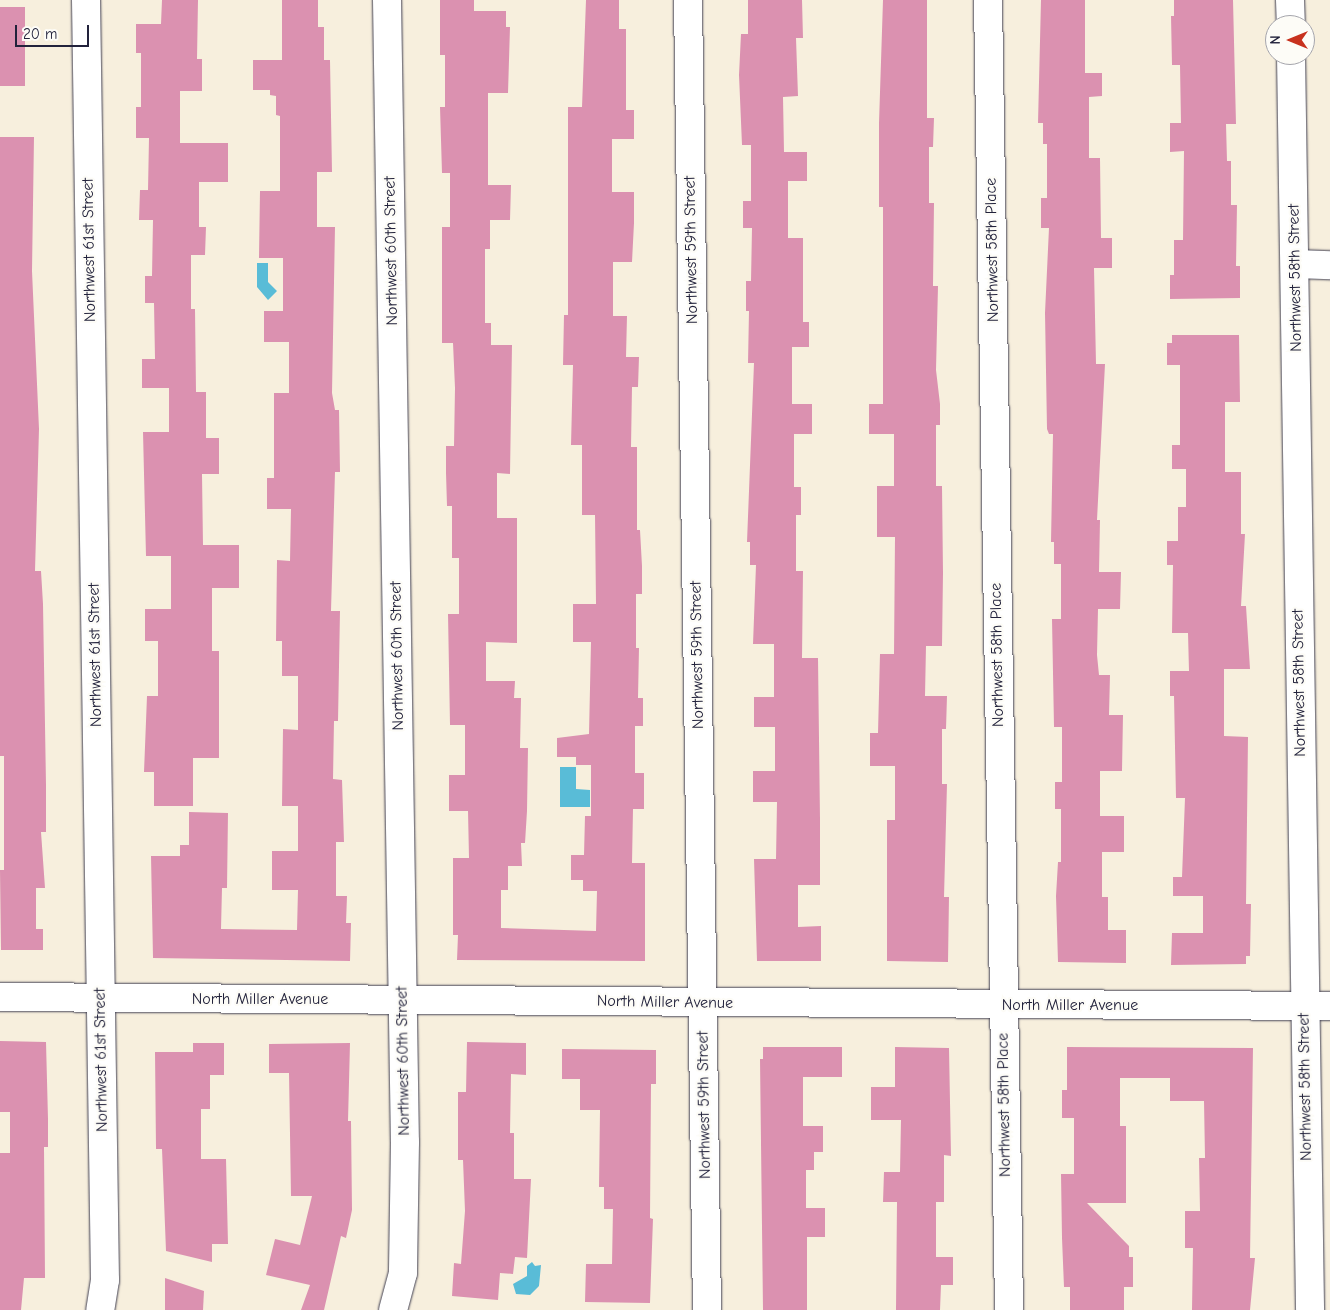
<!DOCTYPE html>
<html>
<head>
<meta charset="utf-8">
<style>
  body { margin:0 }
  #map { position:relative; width:1330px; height:1310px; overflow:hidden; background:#f7efdd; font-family:"Comic Neue",sans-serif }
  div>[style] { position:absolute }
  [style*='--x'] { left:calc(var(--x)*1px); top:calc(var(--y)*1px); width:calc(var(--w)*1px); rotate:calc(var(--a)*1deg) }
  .water>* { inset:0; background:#59bcd7 }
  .building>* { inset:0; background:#db91b0; transform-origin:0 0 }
  .roads { filter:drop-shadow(0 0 1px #424153) drop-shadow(0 0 1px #424153) }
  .minor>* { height:28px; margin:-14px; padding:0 14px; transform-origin:14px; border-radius:14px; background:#fff }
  span { translate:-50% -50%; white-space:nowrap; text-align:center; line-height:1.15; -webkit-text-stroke:4.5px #fdfcf7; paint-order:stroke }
  .street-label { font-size:16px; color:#22223b }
  .north { position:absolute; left:1265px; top:15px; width:50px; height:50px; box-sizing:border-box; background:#fdfcf7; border:1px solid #a5a5ac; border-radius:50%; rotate:270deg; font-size:14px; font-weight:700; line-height:20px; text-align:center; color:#22223b }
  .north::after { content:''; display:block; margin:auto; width:18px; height:22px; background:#c8321e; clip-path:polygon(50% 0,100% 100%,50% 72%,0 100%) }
  .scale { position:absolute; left:15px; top:25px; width:74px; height:22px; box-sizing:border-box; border:2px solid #22223b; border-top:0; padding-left:6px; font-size:15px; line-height:18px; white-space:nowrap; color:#22223b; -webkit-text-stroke:4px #fdfcf7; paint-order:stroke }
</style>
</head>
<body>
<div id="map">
  <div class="water">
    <i style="clip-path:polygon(257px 263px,268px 263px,268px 282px,277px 291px,268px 300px,257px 287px)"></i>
    <i style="clip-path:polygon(560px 767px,576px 767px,576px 789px,590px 790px,590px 807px,560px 807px)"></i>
    <i style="clip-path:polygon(532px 1262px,535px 1266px,541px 1265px,539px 1286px,530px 1295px,516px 1294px,513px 1284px,527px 1276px,527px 1266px)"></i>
  </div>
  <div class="building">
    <i style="clip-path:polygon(162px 0,198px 0,197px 59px,202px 59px,202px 91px,180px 91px,180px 143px,228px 143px,228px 182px,199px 182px,199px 227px,206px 227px,205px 255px,191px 255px,191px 309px,195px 309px,196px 392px,206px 392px,206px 438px,219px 438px,219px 474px,202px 474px,203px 545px,239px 545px,239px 588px,212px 588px,212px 651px,219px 651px,219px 758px,193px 758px,193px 806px,154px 806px,154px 772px,144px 772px,147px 696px,158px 696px,158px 641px,145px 641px,145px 609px,171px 609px,171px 556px,146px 556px,143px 432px,169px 432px,169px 388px,142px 388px,142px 359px,155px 359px,154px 303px,145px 303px,145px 276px,152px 276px,153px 220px,139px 220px,140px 190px,148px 190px,149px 138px,136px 138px,136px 107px,141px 107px,141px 53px,136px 53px,136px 24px,161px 24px)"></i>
    <i style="clip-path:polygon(282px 0,318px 0,318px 27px,324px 27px,324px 60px,330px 60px,332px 172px,317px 172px,317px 227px,335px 227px,332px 393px,335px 410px,339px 410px,340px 472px,335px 472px,331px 611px,340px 611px,338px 721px,334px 721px,333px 779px,342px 780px,344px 842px,336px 842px,336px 896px,347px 896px,346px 923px,351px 923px,350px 961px,153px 958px,151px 856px,180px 856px,180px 845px,189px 845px,189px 812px,228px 813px,227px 888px,222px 888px,221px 929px,297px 930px,298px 890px,272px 890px,272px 851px,298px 851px,298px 806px,282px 806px,283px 729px,298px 730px,298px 676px,282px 676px,282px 641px,276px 641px,277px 560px,290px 561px,291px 509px,267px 509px,267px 478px,274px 478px,274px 393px,289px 393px,289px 342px,264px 342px,264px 311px,283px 311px,283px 258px,259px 258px,260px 191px,280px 191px,280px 116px,276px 115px,276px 96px,270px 95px,270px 90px,253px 90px,253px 60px,282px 60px)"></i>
    <i style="clip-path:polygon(440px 0,474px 0,474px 11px,506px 11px,506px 27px,510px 27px,508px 93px,488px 93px,488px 185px,511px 185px,510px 220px,490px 220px,490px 249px,485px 249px,485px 323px,491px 323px,491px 345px,512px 345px,510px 474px,497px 473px,497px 518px,517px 518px,517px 643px,486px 642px,486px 681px,515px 681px,514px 698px,521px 698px,520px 748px,528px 748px,527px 811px,525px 843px,521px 843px,522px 866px,508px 866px,508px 890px,501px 890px,501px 928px,596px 931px,597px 891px,583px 891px,583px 880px,571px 880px,571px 855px,584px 855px,585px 816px,591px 816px,591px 765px,576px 765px,576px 757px,557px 757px,557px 738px,589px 734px,591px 642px,573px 642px,573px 604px,596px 604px,595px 515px,582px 515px,582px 445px,571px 445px,573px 365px,563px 365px,564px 315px,568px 315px,568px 107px,582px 107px,586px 0,619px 0,619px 29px,626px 29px,626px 110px,634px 110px,634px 139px,612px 139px,612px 192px,634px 192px,634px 223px,632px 262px,613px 262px,613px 316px,627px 316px,626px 357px,639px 357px,638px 387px,632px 387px,631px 447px,637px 447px,637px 530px,640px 530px,642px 566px,642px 594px,636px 594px,636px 648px,639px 648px,638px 698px,643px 698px,643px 726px,635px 726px,635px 773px,644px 773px,644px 809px,633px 809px,632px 863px,645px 863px,645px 961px,457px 960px,458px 935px,453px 935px,453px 858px,469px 858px,468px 811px,449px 811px,449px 775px,465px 775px,465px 725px,450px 725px,448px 614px,459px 614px,459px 558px,452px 558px,452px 506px,447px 506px,446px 473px,446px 446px,454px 446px,455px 388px,453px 343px,442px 343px,442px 227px,450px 227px,450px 173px,442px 173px,440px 107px,445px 107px,445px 55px,440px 55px)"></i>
    <i style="clip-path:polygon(748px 0,802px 0,803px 38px,796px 38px,798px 96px,783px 97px,784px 152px,807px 152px,807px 181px,788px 181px,788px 238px,803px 238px,803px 322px,809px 322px,809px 347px,792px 347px,792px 404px,812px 404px,812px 434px,794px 434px,794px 487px,801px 487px,801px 515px,796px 515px,796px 571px,803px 571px,802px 658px,818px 658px,820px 819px,820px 885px,798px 885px,798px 927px,821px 926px,821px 961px,757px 961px,754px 859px,776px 859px,777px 802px,753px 802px,753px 771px,775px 771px,775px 727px,754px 727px,754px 697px,774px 697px,774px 644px,753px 644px,756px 565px,750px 565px,750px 542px,747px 542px,754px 363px,748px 363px,749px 311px,746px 311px,746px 281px,751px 281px,752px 228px,743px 228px,743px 201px,751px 201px,751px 145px,742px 145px,739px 75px,741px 34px,748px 34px)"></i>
    <i style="clip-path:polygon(883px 0,927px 0,927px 118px,934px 118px,933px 147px,929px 147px,929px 203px,934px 203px,933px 286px,938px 286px,936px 370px,940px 404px,940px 425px,936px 425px,936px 486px,942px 486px,943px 573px,942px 646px,926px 646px,925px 696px,947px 696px,946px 729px,942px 729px,942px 784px,947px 784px,944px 897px,949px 897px,948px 962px,887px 961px,887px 820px,895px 820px,895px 766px,870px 766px,870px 733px,878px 733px,880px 654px,894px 654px,895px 537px,877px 537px,877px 486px,894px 486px,894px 434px,869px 434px,869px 404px,883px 404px,883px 207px,879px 207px,879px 123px)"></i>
    <i style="clip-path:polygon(1041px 0,1085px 0,1085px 73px,1102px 73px,1102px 96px,1089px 97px,1089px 158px,1100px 158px,1101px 238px,1112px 238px,1112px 268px,1094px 268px,1096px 364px,1105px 364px,1097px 520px,1100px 520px,1099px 572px,1121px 572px,1120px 609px,1098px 609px,1097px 655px,1099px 675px,1110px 675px,1109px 715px,1123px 715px,1122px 771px,1100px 771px,1100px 816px,1124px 816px,1124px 852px,1102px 852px,1102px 897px,1108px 897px,1108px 930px,1126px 930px,1126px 963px,1058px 962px,1056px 896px,1058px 862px,1061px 862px,1061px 809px,1055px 809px,1055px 782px,1062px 782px,1062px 727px,1054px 727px,1052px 619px,1061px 619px,1061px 564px,1054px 564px,1054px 542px,1051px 542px,1053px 434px,1049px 434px,1047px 429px,1045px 313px,1049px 228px,1041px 228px,1041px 198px,1047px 198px,1047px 144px,1043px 144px,1043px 123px,1038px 123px)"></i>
    <i style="clip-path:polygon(1174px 0,1233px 0,1236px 124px,1226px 124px,1227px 161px,1231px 161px,1231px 205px,1237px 205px,1236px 266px,1240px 266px,1240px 298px,1170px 299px,1170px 275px,1174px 275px,1174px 240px,1183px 240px,1184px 151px,1170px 152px,1170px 123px,1181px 123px,1180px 65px,1172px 65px,1171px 16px,1174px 16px)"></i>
    <i style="left:0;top:7px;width:25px;height:79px"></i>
    <i style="clip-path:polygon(0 137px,34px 137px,32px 271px,39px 429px,35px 571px,41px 571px,43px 604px,46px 785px,46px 832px,41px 832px,45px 888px,36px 888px,36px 929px,43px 929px,43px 950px,1px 950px,0 870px,4px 870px,4px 756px,0 756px)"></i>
    <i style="clip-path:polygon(1172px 335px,1239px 335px,1240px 402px,1225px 402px,1225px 472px,1241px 472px,1241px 534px,1245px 534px,1241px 606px,1246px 606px,1250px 669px,1224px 669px,1224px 736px,1248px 737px,1246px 904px,1251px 904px,1250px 956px,1246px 956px,1246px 964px,1171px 965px,1172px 933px,1203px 933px,1203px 896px,1173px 896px,1173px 877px,1182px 877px,1185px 798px,1176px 798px,1174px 696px,1170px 696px,1170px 671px,1189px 671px,1188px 633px,1172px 633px,1173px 565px,1167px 565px,1167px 541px,1178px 541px,1178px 507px,1186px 507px,1186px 469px,1172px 469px,1172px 445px,1180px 445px,1180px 365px,1167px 365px,1167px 343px,1172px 343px)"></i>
    <i style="clip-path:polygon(0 1041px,46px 1042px,48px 1119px,48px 1147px,44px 1147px,45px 1278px,24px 1278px,21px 1310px,0 1310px,0 1153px,10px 1153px,10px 1112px,0 1112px)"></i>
    <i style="clip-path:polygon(467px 1042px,526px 1043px,526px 1075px,511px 1074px,510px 1133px,514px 1133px,514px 1179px,531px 1179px,527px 1258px,515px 1257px,513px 1274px,500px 1273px,498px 1300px,452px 1296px,454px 1263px,461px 1264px,465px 1211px,463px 1160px,458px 1160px,458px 1092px,466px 1092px)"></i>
    <i style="clip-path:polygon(193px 1043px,224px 1043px,224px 1075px,210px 1075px,210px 1109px,201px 1109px,201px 1159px,226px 1159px,228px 1244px,212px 1244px,212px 1262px,166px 1251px,162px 1149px,156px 1149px,155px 1052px,193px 1052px)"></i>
    <i style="clip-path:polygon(350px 1043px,348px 1121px,351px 1121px,352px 1210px,346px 1238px,341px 1236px,324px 1310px,301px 1310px,310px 1285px,266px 1275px,275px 1239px,300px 1245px,312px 1196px,291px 1196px,289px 1073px,269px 1073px,269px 1044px)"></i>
    <i style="clip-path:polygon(763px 1047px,842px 1047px,842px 1077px,803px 1077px,803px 1126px,823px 1126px,823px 1152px,814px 1152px,814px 1170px,806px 1170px,806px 1208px,825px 1208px,825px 1237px,807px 1237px,807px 1310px,763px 1310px,760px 1059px,763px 1059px)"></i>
    <i style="clip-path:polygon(895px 1047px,949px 1048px,951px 1156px,944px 1155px,944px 1202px,936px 1202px,936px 1257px,953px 1257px,953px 1285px,941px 1285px,940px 1310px,896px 1310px,897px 1202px,883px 1202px,884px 1172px,900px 1172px,901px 1120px,871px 1120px,871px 1087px,895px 1087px)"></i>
    <i style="clip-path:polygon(1067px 1047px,1253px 1048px,1250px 1258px,1255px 1258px,1250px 1310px,1192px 1310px,1193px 1248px,1185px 1248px,1185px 1211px,1200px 1211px,1199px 1158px,1205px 1158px,1204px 1101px,1170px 1101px,1170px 1078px,1120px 1078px,1120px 1126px,1126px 1126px,1126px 1203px,1087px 1203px,1129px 1246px,1129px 1257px,1133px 1257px,1133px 1287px,1124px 1287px,1124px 1310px,1070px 1310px,1070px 1287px,1064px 1287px,1062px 1238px,1061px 1174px,1074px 1174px,1074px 1118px,1062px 1118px,1062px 1090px,1067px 1090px)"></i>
    <i style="clip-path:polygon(562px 1049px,656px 1050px,656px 1084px,651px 1084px,650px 1218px,653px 1219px,650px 1303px,585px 1302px,586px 1264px,612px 1264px,613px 1209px,604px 1209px,604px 1187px,599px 1187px,600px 1110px,580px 1110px,580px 1079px,562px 1079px)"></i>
    <i style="clip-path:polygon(165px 1278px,204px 1291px,203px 1310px,165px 1310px)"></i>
  </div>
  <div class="roads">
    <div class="minor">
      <i style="--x:86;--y:0;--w:1280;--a:89.15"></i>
      <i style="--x:105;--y:1280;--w:30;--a:99"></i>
      <i style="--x:387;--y:0;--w:1142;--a:89.1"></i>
      <i style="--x:405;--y:1142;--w:131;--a:90.9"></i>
      <i style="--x:403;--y:1273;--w:38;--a:105"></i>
      <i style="--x:688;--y:0;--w:1310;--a:89.17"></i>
      <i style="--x:988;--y:0;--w:1310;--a:89.08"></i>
      <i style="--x:1290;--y:0;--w:25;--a:88"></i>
      <i style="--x:1291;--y:55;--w:1255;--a:89.13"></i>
      <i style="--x:1295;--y:264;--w:35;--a:2"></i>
      <i style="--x:0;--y:997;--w:1330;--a:0.39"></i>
    </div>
  </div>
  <div class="street-label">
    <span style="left:89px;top:250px;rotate:-91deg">Northwest 61st Street</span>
    <span style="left:691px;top:250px;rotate:-91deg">Northwest 59th Street</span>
    <span style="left:992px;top:250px;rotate:-91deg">Northwest 58th Place</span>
    <span style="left:391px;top:251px;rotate:-91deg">Northwest 60th Street</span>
    <span style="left:1295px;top:278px;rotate:-91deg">Northwest 58th Street</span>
    <span style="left:95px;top:655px;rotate:-91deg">Northwest 61st Street</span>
    <span style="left:697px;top:655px;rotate:-91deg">Northwest 59th Street</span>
    <span style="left:997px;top:655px;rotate:-91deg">Northwest 58th Place</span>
    <span style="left:397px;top:656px;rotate:-91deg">Northwest 60th Street</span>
    <span style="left:1299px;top:683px;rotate:-91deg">Northwest 58th Street</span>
    <span style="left:260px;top:999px">North Miller Avenue</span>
    <span style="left:665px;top:1002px;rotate:1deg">North Miller Avenue</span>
    <span style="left:1070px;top:1005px">North Miller Avenue</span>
    <span style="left:101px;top:1060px;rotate:-91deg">Northwest 61st Street</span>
    <span style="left:403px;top:1061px;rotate:-91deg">Northwest 60th Street</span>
    <span style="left:1305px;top:1087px;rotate:-91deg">Northwest 58th Street</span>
    <span style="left:704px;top:1105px;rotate:-91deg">Northwest 59th Street</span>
    <span style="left:1004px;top:1105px;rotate:-91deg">Northwest 58th Place</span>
  </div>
  <div class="north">N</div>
  <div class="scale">20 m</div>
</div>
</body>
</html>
